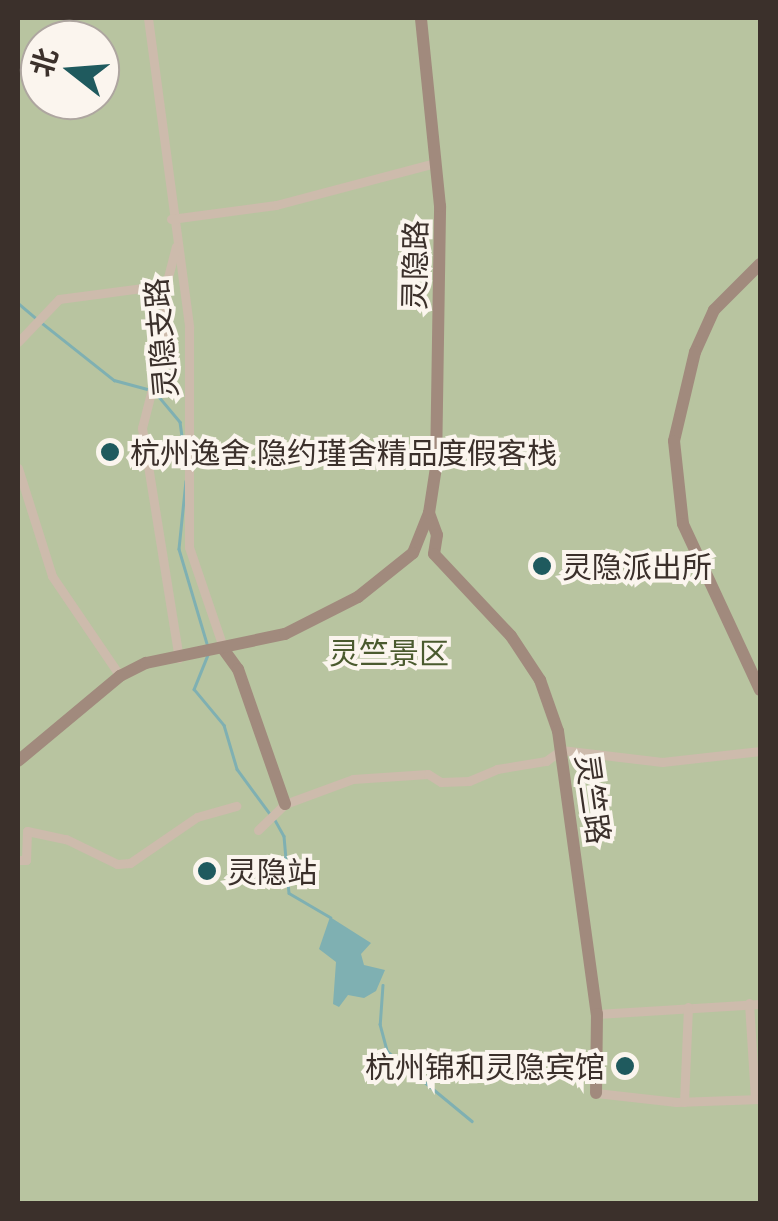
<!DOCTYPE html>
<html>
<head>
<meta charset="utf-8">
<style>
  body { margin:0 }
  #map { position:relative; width:778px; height:1221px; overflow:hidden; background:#f4ebe1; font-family:Commissioner,"Noto Sans SC",sans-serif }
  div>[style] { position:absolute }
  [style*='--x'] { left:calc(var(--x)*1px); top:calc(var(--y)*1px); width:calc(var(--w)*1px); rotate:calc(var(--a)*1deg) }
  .green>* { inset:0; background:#b8c4a0 }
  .water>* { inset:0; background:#7fb0b2 }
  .stream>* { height:2.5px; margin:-1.25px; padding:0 1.25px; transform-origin:1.25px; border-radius:1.25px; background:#7fb0b2 }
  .street>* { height:9px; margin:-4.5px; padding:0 4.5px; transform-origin:4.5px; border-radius:4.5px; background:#cdbbac }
  .secondary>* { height:12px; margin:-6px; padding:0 6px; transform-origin:6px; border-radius:6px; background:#a18a7d }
  .dots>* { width:28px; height:28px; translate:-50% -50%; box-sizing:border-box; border:5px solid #fbf5ee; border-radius:50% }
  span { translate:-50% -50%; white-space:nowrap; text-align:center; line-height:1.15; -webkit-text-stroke:8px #fbf5ee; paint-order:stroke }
  .street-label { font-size:30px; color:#3b302b }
  .poi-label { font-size:30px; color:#3b302b }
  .left { translate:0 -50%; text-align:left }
  .right { translate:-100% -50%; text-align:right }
  .park-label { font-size:30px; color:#4a5a2e }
  .frame { position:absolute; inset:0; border:20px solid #3b302b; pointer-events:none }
  .north { position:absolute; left:20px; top:20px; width:100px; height:100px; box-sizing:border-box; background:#fbf5ee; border:2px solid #aea6a0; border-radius:50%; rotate:287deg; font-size:28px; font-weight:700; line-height:40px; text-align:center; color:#3b302b }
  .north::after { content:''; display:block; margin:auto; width:35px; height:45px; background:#1f5a5e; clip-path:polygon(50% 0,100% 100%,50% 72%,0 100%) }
</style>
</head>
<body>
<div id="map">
  <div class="green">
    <i style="clip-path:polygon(evenodd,18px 18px,760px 18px,760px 1203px,18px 1203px,18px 18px,40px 40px,100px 40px,100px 100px,40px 100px,40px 40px)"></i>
  </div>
  <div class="water">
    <i style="clip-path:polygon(330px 917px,371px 943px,361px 954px,364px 965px,385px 970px,376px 991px,364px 998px,348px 995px,339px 1007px,333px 1004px,336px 962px,319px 949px)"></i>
  </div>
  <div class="stream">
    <i style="--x:18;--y:303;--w:23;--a:40"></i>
    <i style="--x:42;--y:323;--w:92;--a:38.4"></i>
    <i style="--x:114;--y:380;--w:35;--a:15"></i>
    <i style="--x:155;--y:392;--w:39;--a:50"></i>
    <i style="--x:180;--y:422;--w:36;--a:82"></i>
    <i style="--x:186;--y:481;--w:68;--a:95.9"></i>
    <i style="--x:179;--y:549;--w:102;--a:73.5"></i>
    <i style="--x:208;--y:655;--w:37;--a:112"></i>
    <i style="--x:194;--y:689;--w:47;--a:50.2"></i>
    <i style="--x:224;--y:725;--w:46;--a:73.5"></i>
    <i style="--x:237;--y:769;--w:56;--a:53.7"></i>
    <i style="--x:275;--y:820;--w:18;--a:61"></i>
    <i style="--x:284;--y:836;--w:57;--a:85"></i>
    <i style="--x:289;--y:893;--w:48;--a:30.3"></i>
    <i style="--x:383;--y:985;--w:39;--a:94"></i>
    <i style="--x:380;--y:1024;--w:28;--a:75"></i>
    <i style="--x:387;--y:1051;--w:110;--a:39.5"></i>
  </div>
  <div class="street">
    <i style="--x:148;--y:18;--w:312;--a:82.4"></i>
    <i style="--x:189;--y:327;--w:220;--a:90"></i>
    <i style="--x:189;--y:547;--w:109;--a:71.2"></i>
    <i style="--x:171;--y:219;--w:106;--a:-7.6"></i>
    <i style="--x:276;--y:205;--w:164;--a:-14.8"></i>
    <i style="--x:166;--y:285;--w:61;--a:92.8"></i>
    <i style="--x:163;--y:346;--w:85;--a:104.4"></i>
    <i style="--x:142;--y:428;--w:233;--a:80.9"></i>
    <i style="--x:18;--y:342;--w:59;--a:-46.4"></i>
    <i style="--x:59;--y:299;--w:108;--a:-7.5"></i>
    <i style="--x:166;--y:285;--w:40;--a:-75.6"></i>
    <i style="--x:18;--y:468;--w:113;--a:72.5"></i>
    <i style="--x:52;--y:576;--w:121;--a:55.8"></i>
    <i style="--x:258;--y:830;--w:37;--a:-44"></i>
    <i style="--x:285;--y:804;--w:72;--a:-20.2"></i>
    <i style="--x:353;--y:779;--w:75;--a:-3.8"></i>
    <i style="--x:428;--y:774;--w:15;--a:32"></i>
    <i style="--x:441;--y:782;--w:28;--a:-2"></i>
    <i style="--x:469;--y:781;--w:30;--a:-23"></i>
    <i style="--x:497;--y:769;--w:50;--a:-9.3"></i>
    <i style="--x:546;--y:761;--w:19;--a:-36"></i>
    <i style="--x:561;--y:750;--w:102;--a:6.8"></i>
    <i style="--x:662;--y:762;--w:99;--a:-6.4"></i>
    <i style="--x:18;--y:860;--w:8;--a:0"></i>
    <i style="--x:26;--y:860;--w:29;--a:-88"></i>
    <i style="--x:27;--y:831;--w:40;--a:12"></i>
    <i style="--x:66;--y:839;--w:57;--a:26.1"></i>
    <i style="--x:117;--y:864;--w:13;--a:-4"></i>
    <i style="--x:130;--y:863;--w:81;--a:-34.5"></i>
    <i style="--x:197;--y:817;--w:41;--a:-15.8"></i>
    <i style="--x:749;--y:1003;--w:96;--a:86.4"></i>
    <i style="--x:597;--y:1014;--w:163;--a:-3.5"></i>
    <i style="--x:596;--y:1093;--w:81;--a:6.4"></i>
    <i style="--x:676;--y:1102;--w:84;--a:-2"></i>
    <i style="--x:684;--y:1102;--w:95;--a:-87.6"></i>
  </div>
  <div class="secondary">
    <i style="--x:760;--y:264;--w:65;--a:135"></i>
    <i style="--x:714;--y:310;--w:46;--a:114.3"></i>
    <i style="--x:695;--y:352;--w:91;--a:103.3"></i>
    <i style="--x:674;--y:441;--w:83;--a:83.8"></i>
    <i style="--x:683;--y:524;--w:183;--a:65.1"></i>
    <i style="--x:429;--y:513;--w:23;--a:70"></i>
    <i style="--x:437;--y:535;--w:19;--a:99"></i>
    <i style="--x:413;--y:553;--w:43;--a:-68.2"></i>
    <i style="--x:429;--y:513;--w:47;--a:-81.3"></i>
    <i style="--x:436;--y:467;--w:261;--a:-89.1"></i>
    <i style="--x:440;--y:206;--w:189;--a:-95.8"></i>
    <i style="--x:434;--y:554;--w:112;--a:46.8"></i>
    <i style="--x:511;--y:636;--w:53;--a:56.6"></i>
    <i style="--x:540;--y:680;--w:54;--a:70.6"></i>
    <i style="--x:558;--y:731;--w:286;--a:82.2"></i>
    <i style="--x:597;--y:1014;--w:79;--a:90.7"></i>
    <i style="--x:224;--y:650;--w:24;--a:54"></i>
    <i style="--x:238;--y:669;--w:143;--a:70.8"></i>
    <i style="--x:18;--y:761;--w:133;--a:-39.8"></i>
    <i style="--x:120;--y:676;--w:29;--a:-27"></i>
    <i style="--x:146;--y:663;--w:142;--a:-11.8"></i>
    <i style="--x:285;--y:634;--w:82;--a:-26.9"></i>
    <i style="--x:358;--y:597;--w:70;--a:-38.7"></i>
  </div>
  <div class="dots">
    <i style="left:110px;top:452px;background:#1f5a5e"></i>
    <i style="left:542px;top:566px;background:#1f5a5e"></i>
    <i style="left:207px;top:871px;background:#1f5a5e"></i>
    <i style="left:625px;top:1066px;background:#1f5a5e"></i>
  </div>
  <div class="street-label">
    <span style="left:414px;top:265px;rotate:-89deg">灵隐路</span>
    <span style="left:160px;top:338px;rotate:-95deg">灵隐支路</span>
    <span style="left:594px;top:799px;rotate:82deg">灵竺路</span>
  </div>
  <div class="poi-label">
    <span class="left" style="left:130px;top:452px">杭州逸舍.隐约瑾舍精品度假客栈</span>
    <span class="left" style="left:562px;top:566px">灵隐派出所</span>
    <span class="left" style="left:227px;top:871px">灵隐站</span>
    <span class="right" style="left:605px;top:1066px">杭州锦和灵隐宾馆</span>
  </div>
  <div class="park-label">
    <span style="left:389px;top:652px">灵竺景区</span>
  </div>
  <div class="frame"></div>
  <div class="north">北</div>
</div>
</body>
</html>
